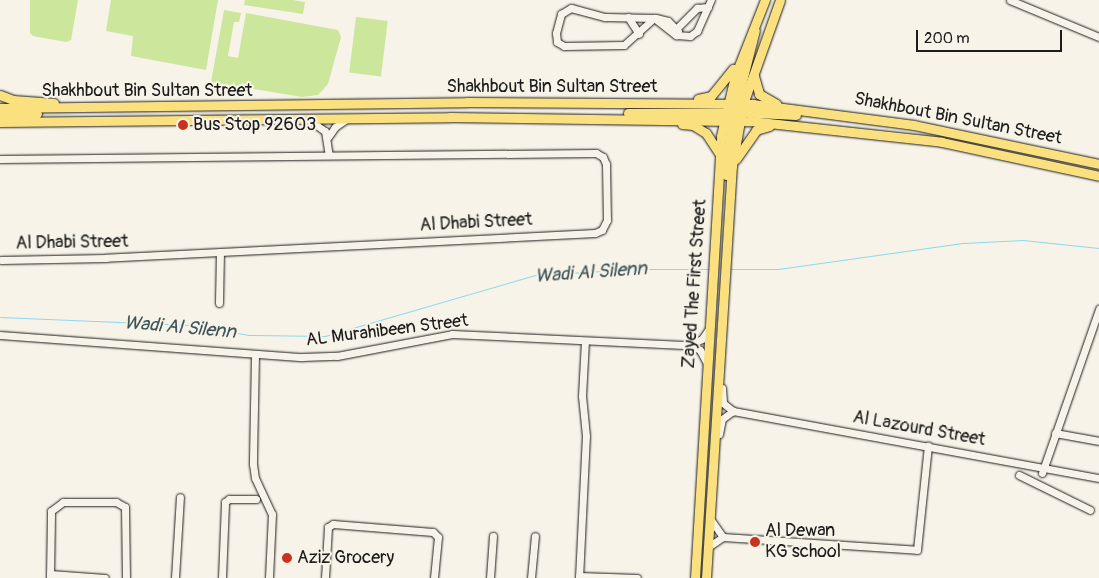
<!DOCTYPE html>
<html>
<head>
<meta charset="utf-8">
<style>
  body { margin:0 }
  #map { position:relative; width:1099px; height:578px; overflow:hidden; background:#f7f3e8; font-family:Pangolin,sans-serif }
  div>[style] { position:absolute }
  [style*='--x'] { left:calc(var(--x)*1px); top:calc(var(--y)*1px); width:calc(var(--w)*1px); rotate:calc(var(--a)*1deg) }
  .green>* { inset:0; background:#cce69c; transform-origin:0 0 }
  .stream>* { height:1px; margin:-0.5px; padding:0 0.5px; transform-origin:0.5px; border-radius:0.5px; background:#8bd9eb }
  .roads { filter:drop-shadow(0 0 1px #1c1c1c) drop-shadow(0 0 1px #1c1c1c) }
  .minor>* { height:7px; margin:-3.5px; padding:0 3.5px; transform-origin:3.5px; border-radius:3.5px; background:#f7f3e8 }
  .major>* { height:9px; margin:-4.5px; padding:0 4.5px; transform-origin:4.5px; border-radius:4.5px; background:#fbe080 }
  .dots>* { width:14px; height:14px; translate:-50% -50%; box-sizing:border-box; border:2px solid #f7f3e8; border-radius:50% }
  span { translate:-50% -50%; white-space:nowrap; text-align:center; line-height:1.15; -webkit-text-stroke:4px #f7f3e8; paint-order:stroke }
  .street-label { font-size:18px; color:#1c1c1c }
  .poi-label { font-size:18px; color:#1c1c1c }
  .left { translate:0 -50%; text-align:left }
  .water-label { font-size:19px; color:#3d555a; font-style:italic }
  .scale { position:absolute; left:916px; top:30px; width:146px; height:22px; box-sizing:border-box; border:2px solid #1c1c1c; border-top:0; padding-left:6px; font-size:15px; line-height:18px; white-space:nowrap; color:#1c1c1c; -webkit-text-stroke:4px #f7f3e8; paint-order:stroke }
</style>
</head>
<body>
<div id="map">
  <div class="green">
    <i style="clip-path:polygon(30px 0,78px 0,71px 40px,66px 42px,33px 36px,30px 33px)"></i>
    <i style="clip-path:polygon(111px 0,218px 0,206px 70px,131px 56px,133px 36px,106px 31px)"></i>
    <i style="clip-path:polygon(245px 0,293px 0,305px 2px,303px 14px,244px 5px)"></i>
    <i style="clip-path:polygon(224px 10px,241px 13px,239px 22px,234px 22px,228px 56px,238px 58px,246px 13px,338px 30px,341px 37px,328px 84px,318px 95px,302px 97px,211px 82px)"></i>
    <i style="left:356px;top:17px;width:32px;height:56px;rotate:7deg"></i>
  </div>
  <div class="stream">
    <i style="--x:730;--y:269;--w:48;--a:0"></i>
    <i style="--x:778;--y:269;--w:188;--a:-8"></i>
    <i style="--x:964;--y:243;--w:59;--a:-2.9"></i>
    <i style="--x:1023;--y:240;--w:76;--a:6"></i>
    <i style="--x:0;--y:317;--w:190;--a:2.4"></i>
    <i style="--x:190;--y:325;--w:60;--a:9.6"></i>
    <i style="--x:249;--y:335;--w:76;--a:0.8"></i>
    <i style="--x:325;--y:336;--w:219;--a:-16.2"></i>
    <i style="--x:535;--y:275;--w:101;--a:-3.4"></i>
    <i style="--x:636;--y:269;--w:72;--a:0"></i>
  </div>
  <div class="roads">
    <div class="minor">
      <i style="--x:1010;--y:0;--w:96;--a:22.6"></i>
      <i style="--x:571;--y:8;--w:35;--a:15"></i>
      <i style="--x:605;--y:17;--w:49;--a:1.2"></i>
      <i style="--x:654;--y:18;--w:40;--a:138"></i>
      <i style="--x:624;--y:45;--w:60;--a:179"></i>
      <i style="--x:564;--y:46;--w:8;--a:-150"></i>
      <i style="--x:557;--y:42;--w:9;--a:-96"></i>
      <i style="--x:556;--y:33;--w:20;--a:-75"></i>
      <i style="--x:561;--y:14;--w:12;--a:-31"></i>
      <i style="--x:628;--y:17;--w:20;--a:57"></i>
      <i style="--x:654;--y:18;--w:28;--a:38"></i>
      <i style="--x:676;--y:35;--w:14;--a:4"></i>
      <i style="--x:690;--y:36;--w:9;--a:-36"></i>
      <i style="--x:697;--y:31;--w:34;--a:-66"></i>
      <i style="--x:656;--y:18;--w:12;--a:14"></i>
      <i style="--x:668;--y:21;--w:14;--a:45"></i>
      <i style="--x:676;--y:29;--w:30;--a:-45"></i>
      <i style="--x:697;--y:8;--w:11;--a:-5"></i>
      <i style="--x:309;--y:120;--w:19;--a:35"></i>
      <i style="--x:325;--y:131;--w:24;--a:81"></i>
      <i style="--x:328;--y:137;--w:12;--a:-55"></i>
      <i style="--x:335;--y:127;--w:12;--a:-35"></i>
      <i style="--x:0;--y:159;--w:596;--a:-0.58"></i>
      <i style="--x:596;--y:153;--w:8;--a:30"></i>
      <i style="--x:603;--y:157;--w:8;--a:67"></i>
      <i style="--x:606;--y:164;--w:56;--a:89"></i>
      <i style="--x:607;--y:220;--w:11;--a:117"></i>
      <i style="--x:602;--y:230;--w:8;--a:157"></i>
      <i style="--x:595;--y:233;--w:490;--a:177.1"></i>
      <i style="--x:106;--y:258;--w:105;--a:178.9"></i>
      <i style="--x:219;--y:303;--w:51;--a:-88.9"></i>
      <i style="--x:0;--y:335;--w:303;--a:4.2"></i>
      <i style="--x:302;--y:357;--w:35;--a:-2"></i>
      <i style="--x:337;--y:356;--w:117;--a:-10.8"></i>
      <i style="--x:452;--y:334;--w:237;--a:2.7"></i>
      <i style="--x:689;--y:345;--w:14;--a:-25"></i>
      <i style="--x:702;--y:339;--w:11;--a:-56"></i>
      <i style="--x:690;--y:345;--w:11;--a:27"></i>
      <i style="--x:700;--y:350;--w:15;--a:62"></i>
      <i style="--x:255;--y:355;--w:109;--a:91.1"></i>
      <i style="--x:253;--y:464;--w:14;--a:82"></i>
      <i style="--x:255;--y:478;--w:40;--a:65"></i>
      <i style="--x:272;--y:514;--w:64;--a:92.7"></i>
      <i style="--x:722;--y:388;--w:15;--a:86"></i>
      <i style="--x:723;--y:403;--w:13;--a:39"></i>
      <i style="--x:733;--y:411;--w:372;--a:10.4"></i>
      <i style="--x:1055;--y:433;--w:45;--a:10.3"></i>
      <i style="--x:719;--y:434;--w:15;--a:-79"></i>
      <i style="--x:722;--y:419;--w:14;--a:-36"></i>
      <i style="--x:1042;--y:473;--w:174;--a:-70.8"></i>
      <i style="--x:1019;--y:475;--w:79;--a:26.2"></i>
      <i style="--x:711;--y:520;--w:21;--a:55"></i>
      <i style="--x:708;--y:547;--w:18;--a:-34"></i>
      <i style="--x:723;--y:537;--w:194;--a:3.8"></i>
      <i style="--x:917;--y:550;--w:105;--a:-84"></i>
      <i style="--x:50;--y:574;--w:55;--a:4.2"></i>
      <i style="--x:579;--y:576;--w:58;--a:2"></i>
      <i style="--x:50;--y:578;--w:67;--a:-89.1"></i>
      <i style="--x:51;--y:511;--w:15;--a:-37"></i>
      <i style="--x:63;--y:502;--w:53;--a:0"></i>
      <i style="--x:116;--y:502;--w:10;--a:29"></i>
      <i style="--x:125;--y:507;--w:71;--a:89.2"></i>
      <i style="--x:175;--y:578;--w:81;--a:-86.5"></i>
      <i style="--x:222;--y:578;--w:76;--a:-87.7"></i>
      <i style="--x:225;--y:502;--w:5;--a:-37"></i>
      <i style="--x:229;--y:499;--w:27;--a:0"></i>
      <i style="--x:325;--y:578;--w:51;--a:-86.6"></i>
      <i style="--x:328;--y:527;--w:6;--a:-31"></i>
      <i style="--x:333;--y:524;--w:100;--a:4.6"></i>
      <i style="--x:433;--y:532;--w:7;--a:45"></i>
      <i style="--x:438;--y:537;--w:41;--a:95.6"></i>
      <i style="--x:490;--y:578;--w:42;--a:-85.9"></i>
      <i style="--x:531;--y:578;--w:42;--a:-84.6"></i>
      <i style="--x:579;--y:578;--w:142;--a:-87.2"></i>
      <i style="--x:586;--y:436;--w:40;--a:-95.7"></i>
      <i style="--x:582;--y:396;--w:55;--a:-86.9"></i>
    </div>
    <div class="major">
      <i style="--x:754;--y:76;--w:19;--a:74"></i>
      <i style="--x:759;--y:94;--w:20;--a:30"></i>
      <i style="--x:0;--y:95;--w:14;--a:21"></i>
      <i style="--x:13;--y:100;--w:41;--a:4.2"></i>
      <i style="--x:698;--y:99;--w:13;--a:-13"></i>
      <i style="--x:711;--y:96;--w:35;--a:-51"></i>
      <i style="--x:0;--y:108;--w:467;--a:-0.7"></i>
      <i style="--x:467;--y:102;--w:286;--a:0.4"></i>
      <i style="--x:753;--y:104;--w:162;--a:7.4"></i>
      <i style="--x:914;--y:125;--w:189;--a:11.9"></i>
      <i style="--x:735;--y:109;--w:81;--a:-75.8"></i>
      <i style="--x:736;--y:112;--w:60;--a:2.9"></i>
      <i style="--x:628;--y:113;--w:97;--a:0"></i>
      <i style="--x:725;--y:113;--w:20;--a:-27"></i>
      <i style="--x:0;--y:115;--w:37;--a:-2"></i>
      <i style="--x:0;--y:122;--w:450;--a:-0.6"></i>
      <i style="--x:450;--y:117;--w:300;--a:0.8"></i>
      <i style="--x:750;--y:121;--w:193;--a:6.2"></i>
      <i style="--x:942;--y:142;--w:161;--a:12.2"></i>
      <i style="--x:682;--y:124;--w:11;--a:5"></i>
      <i style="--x:693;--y:125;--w:15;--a:32"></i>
      <i style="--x:706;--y:133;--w:24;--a:57"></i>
      <i style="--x:736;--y:159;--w:35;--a:-55"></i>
      <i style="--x:756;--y:130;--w:14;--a:-17"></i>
      <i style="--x:726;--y:175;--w:59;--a:-84.2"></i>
      <i style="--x:695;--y:578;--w:443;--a:-86.6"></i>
      <i style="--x:721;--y:136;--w:62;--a:-76.9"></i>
      <i style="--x:735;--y:76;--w:82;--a:-68.5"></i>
      <i style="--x:706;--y:578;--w:413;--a:-86.4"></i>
      <i style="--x:732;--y:166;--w:63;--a:-79.9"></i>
      <i style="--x:743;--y:104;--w:110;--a:-70.4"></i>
    </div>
  </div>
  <div class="dots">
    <i style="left:183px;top:125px;background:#c8321e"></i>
    <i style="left:755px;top:542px;background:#c8321e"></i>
    <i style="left:287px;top:558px;background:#c8321e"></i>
  </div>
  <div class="street-label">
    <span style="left:552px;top:87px">Shakhbout Bin Sultan Street</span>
    <span style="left:147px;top:91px">Shakhbout Bin Sultan Street</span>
    <span style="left:958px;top:119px;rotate:11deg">Shakhbout Bin Sultan Street</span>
    <span style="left:476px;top:223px;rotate:-3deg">Al Dhabi Street</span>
    <span style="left:72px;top:243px;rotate:-1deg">Al Dhabi Street</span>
    <span style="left:695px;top:284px;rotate:-86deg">Zayed The First Street</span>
    <span style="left:387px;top:331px;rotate:-7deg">AL Murahibeen Street</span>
    <span style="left:919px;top:429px;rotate:10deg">Al Lazourd Street</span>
  </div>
  <div class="poi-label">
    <span class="left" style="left:193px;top:125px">Bus Stop 92603</span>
    <span class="left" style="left:765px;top:542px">Al Dewan<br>KG school</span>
    <span class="left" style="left:297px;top:558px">Aziz Grocery</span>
  </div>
  <div class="water-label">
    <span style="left:591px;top:273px;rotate:-4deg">Wadi Al Silenn</span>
    <span style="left:180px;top:328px;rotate:5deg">Wadi Al Silenn</span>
  </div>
  <div class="scale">200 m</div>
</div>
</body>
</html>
